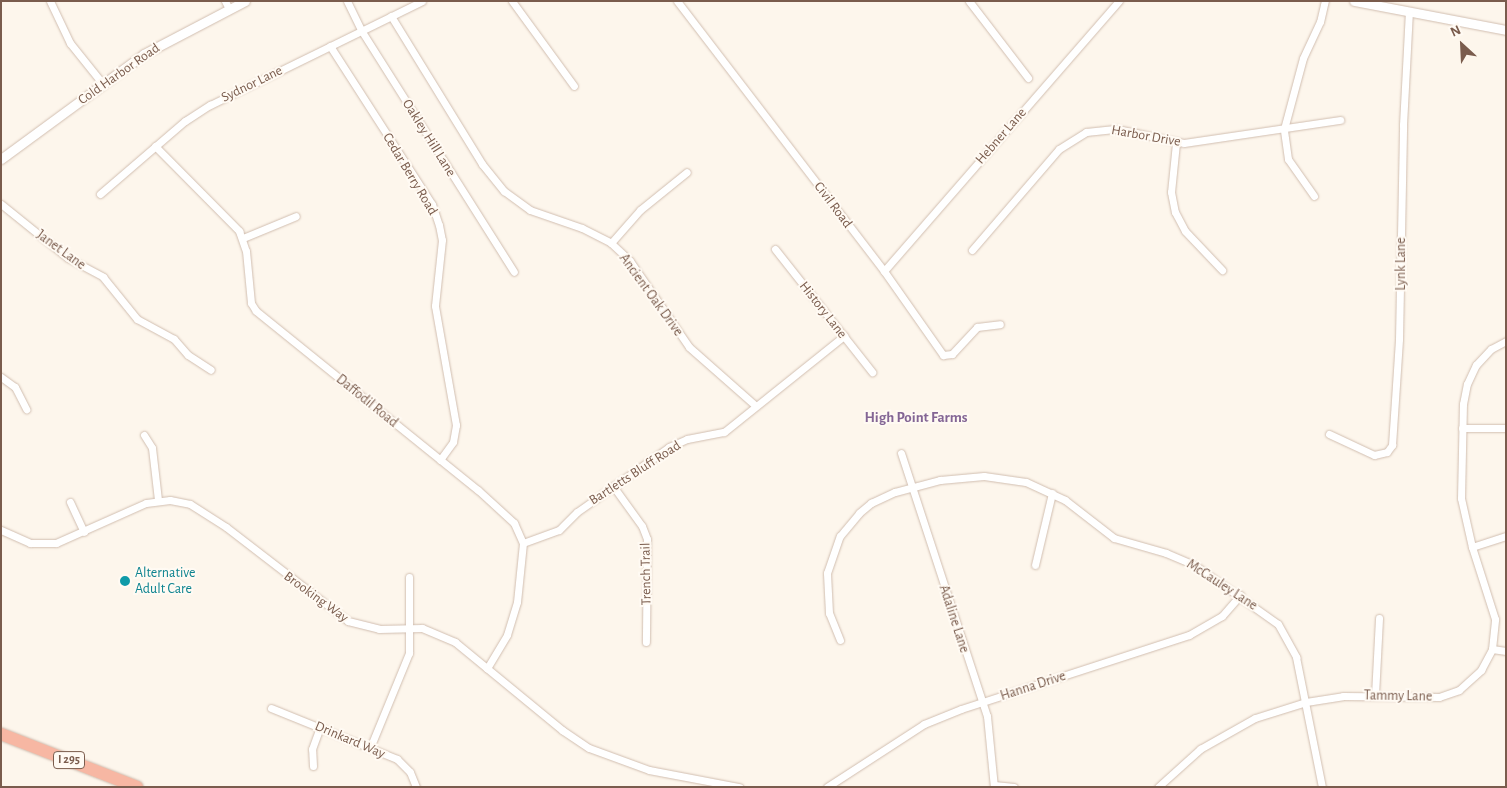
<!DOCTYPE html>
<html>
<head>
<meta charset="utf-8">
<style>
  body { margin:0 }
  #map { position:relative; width:1507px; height:788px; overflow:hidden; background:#fdf6ec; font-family:"Alegreya Sans",sans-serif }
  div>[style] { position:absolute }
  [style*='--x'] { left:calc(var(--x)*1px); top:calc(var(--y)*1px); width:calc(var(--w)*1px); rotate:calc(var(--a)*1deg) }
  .roads { filter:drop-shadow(0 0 1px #d1beb0) drop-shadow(0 0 1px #d1beb0) }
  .street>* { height:7px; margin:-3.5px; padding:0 3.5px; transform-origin:3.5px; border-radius:3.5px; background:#fff }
  .secondary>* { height:9px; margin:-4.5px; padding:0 4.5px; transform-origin:4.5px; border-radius:4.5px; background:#fff }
  .highway>* { height:12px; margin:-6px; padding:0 6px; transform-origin:6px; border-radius:6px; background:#f7b7a3 }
  .dots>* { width:14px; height:14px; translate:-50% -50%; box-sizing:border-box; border:2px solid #fffaf3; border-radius:50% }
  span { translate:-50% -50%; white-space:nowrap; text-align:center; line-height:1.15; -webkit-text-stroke:4px #fffaf3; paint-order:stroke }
  .shield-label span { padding:1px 4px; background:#fffaf3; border:1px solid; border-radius:4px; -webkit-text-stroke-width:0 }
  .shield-label { font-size:12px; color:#7a5c4d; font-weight:700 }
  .street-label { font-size:14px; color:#7a5c4d }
  .culture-label { font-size:14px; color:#0d838f }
  .left { translate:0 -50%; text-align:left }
  .neighbourhood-label { font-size:15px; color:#846695; font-weight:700 }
  .frame { position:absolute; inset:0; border:2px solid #7a5c4d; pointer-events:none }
  .north { position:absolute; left:1437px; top:20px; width:50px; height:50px; -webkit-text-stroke:4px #fffaf3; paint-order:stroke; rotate:335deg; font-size:14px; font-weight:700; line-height:20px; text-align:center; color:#7a5c4d }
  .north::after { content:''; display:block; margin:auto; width:18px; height:22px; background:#7a5c4d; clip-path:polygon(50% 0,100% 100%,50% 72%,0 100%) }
</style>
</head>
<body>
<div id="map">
  <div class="roads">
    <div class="street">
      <i style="--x:50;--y:1;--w:47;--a:64.5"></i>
      <i style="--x:70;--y:43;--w:51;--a:51.3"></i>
      <i style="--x:225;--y:1;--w:9;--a:63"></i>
      <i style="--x:347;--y:1;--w:32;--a:64"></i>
      <i style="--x:361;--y:30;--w:286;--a:57.7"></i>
      <i style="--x:512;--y:1;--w:105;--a:53.9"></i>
      <i style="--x:677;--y:1;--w:340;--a:52.5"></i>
      <i style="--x:884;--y:271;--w:103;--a:54.9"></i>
      <i style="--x:943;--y:355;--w:9;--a:-6"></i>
      <i style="--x:952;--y:354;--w:37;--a:-47"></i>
      <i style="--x:977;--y:327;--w:23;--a:-7"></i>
      <i style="--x:969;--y:1;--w:97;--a:52.5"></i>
      <i style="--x:391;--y:16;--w:174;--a:58.4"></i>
      <i style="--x:482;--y:164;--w:35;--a:51"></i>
      <i style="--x:504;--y:191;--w:32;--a:36"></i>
      <i style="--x:530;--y:210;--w:55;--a:19.1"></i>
      <i style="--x:582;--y:228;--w:33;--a:27"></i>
      <i style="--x:611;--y:243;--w:26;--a:43"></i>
      <i style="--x:630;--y:261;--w:104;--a:55.5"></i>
      <i style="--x:689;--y:347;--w:89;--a:41.4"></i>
      <i style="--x:330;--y:46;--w:188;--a:57.2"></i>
      <i style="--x:432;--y:204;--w:22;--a:72"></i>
      <i style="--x:439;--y:225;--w:15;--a:79"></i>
      <i style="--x:442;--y:240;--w:66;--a:96.1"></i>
      <i style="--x:435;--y:306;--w:121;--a:80"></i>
      <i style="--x:456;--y:425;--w:17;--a:100"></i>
      <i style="--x:453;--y:442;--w:22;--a:126"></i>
      <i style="--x:1176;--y:143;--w:49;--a:95.8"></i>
      <i style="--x:1171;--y:192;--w:20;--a:79"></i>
      <i style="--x:1175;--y:212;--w:21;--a:62"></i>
      <i style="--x:1185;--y:231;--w:54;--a:46.5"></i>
      <i style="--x:155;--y:146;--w:120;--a:45.3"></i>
      <i style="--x:239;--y:231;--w:21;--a:71"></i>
      <i style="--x:246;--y:251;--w:52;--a:84.5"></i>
      <i style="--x:251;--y:303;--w:9;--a:58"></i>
      <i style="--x:256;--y:311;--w:285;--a:38.9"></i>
      <i style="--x:478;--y:490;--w:49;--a:42.5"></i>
      <i style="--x:514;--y:523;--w:22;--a:66"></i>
      <i style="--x:523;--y:543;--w:59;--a:95.8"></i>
      <i style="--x:517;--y:602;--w:34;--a:107"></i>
      <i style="--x:507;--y:635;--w:39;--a:121"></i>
      <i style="--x:100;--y:194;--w:112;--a:-40.7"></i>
      <i style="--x:185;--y:121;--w:30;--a:-33"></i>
      <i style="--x:210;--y:105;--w:236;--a:-26.1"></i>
      <i style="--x:1314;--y:196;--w:45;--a:-125.1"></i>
      <i style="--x:1288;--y:159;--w:30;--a:-98"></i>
      <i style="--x:1284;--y:129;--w:73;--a:-75"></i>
      <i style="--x:1303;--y:58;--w:40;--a:-65"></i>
      <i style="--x:1320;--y:22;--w:22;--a:-77"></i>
      <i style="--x:1;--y:204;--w:86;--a:38.9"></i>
      <i style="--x:68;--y:258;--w:40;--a:28"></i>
      <i style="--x:103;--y:277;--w:54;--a:51"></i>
      <i style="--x:137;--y:319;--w:42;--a:28.4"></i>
      <i style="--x:174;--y:339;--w:21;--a:49"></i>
      <i style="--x:188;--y:355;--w:27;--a:33"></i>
      <i style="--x:243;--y:238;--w:57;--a:-22.5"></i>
      <i style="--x:611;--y:243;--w:44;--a:-48.7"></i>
      <i style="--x:640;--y:210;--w:60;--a:-39"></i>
      <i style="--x:775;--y:249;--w:157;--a:51.7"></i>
      <i style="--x:972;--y:250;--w:133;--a:-49.3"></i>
      <i style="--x:1059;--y:149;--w:32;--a:-32"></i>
      <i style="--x:1086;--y:132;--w:31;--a:-6"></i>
      <i style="--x:1117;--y:129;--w:68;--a:11.8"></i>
      <i style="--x:1184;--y:143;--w:158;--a:-8.4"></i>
      <i style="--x:884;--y:271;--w:358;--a:-49"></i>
      <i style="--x:1;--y:377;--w:17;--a:36"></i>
      <i style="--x:15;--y:387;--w:25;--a:63"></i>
      <i style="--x:1462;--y:428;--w:44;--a:0"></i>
      <i style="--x:1329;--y:434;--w:50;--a:25"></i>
      <i style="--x:1374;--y:455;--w:13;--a:-13"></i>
      <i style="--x:1387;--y:452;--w:9;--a:-54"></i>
      <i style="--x:1392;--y:445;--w:106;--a:-86.2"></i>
      <i style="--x:1399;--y:339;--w:214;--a:-88.9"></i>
      <i style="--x:1403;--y:125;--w:113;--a:-87"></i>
      <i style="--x:144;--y:435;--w:15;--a:58"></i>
      <i style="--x:152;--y:448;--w:52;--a:83.4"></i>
      <i style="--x:901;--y:453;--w:277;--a:71.9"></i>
      <i style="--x:987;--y:716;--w:71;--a:84.4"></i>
      <i style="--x:613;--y:486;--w:49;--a:54.1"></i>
      <i style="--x:642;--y:526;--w:14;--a:69"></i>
      <i style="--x:647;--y:539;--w:103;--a:90.6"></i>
      <i style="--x:70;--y:502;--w:33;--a:65"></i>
      <i style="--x:1;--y:530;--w:32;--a:24"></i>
      <i style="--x:30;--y:543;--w:26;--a:0"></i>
      <i style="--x:56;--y:543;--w:98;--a:-24"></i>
      <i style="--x:146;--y:503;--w:24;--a:-7"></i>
      <i style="--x:170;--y:500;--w:20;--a:11"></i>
      <i style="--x:190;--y:504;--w:43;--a:32.6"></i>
      <i style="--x:226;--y:527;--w:154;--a:37.6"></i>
      <i style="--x:348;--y:621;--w:32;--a:14"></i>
      <i style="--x:379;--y:629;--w:43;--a:-1.3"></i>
      <i style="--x:422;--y:628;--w:36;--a:23"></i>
      <i style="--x:455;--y:642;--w:139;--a:39.4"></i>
      <i style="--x:562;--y:730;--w:32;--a:34"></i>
      <i style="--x:589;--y:748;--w:64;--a:20.1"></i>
      <i style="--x:649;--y:770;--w:92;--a:10.7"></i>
      <i style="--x:523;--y:543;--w:38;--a:-20"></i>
      <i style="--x:559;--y:530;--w:25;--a:-45"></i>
      <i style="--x:577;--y:512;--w:113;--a:-35.2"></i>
      <i style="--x:669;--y:447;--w:20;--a:-24"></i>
      <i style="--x:687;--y:439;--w:38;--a:-11"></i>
      <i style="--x:724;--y:432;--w:154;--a:-38.7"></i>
      <i style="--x:1472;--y:547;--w:36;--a:-18"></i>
      <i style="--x:1035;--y:565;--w:74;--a:-76.7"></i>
      <i style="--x:840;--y:640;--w:29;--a:-112"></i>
      <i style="--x:829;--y:613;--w:40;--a:-92.9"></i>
      <i style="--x:827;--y:573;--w:39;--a:-71"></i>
      <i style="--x:840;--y:536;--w:30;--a:-50"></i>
      <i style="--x:859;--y:513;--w:16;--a:-40"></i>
      <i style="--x:871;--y:503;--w:26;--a:-25"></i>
      <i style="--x:895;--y:492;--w:47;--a:-14.9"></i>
      <i style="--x:940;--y:480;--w:44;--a:-5.2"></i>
      <i style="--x:984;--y:476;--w:42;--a:8.1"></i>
      <i style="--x:1026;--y:482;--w:43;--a:24.8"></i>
      <i style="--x:1065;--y:500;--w:62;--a:37.8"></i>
      <i style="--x:1114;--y:538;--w:54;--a:16.1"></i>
      <i style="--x:1166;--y:553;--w:33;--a:23"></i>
      <i style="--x:1196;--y:566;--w:100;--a:35.3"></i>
      <i style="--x:1278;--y:624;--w:38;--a:61"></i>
      <i style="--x:1296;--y:657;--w:133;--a:78.7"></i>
      <i style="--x:1492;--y:649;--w:14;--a:8"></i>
      <i style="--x:1375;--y:695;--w:77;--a:-87"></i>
      <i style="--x:271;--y:708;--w:136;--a:22"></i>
      <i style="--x:397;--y:759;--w:18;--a:45"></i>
      <i style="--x:410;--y:772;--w:16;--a:68"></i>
      <i style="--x:370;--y:748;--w:103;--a:-67.7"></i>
      <i style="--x:409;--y:653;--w:76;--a:-90"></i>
      <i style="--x:313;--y:766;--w:17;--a:-93"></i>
      <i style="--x:312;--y:749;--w:23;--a:-70"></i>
      <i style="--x:994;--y:785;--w:20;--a:6"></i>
      <i style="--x:827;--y:787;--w:116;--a:-33"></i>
      <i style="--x:924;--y:724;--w:40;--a:-22"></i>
      <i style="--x:961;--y:709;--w:240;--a:-18"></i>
      <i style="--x:1189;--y:635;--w:38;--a:-30"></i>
      <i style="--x:1222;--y:616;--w:28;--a:-49"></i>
      <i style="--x:1158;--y:787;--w:57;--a:-42.1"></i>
      <i style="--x:1200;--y:749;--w:63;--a:-29.4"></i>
      <i style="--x:1255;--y:718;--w:53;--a:-17.4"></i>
      <i style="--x:1306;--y:702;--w:37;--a:-9"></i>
      <i style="--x:1343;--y:696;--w:96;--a:0.6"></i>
      <i style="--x:1439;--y:697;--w:21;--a:-19"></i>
      <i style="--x:1459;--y:690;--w:30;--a:-42"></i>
      <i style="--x:1481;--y:670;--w:24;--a:-62"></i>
      <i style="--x:1492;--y:649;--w:30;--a:-84"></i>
      <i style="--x:1495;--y:619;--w:76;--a:-107.7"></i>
      <i style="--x:1472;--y:547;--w:50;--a:-102.7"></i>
      <i style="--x:1461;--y:498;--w:94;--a:-88.8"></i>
      <i style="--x:1463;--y:404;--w:20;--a:-79"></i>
      <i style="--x:1467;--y:384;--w:21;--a:-65"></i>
      <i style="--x:1476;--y:365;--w:22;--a:-47"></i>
      <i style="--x:1491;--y:349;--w:17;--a:-28"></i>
    </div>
    <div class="secondary">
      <i style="--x:1354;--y:1;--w:155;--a:10.8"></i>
      <i style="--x:1;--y:159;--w:177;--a:-36.3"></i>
      <i style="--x:144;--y:54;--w:114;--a:-27.7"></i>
    </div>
    <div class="highway">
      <i style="--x:1;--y:734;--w:146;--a:21.3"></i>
    </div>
  </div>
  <div class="dots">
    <i style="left:125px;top:581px;background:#0f9aa8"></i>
  </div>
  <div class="shield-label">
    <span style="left:69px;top:760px">I 295</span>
  </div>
  <div class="street-label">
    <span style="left:119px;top:74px;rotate:-35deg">Cold Harbor Road</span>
    <span style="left:252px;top:84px;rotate:-26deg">Sydnor Lane</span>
    <span style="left:1001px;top:136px;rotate:-49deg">Hebner Lane</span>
    <span style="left:1146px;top:136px;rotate:10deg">Harbor Drive</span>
    <span style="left:429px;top:138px;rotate:58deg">Oakley Hill Lane</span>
    <span style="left:410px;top:174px;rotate:59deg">Cedar Berry Road</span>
    <span style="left:833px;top:205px;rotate:53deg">Civil Road</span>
    <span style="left:61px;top:250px;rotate:36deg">Janet Lane</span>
    <span style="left:1401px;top:264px;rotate:-90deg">Lynk Lane</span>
    <span style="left:651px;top:295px;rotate:54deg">Ancient Oak Drive</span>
    <span style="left:823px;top:310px;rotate:52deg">History Lane</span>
    <span style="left:367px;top:401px;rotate:39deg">Daffodil Road</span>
    <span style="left:635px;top:473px;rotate:-33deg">Bartletts Bluff Road</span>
    <span style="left:646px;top:574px;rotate:-91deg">Trench Trail</span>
    <span style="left:1222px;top:585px;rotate:33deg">McCauley Lane</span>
    <span style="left:316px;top:597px;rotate:36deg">Brooking Way</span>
    <span style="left:954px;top:619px;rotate:72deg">Adaline Lane</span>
    <span style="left:1033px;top:686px;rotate:-18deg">Hanna Drive</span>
    <span style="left:1398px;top:696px;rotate:1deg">Tammy Lane</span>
    <span style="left:350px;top:740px;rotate:23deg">Drinkard Way</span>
  </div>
  <div class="culture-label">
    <span class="left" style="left:135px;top:581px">Alternative<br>Adult Care</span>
  </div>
  <div class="neighbourhood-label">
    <span style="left:916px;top:418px">High Point Farms</span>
  </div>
  <div class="frame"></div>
  <div class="north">N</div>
</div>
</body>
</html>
